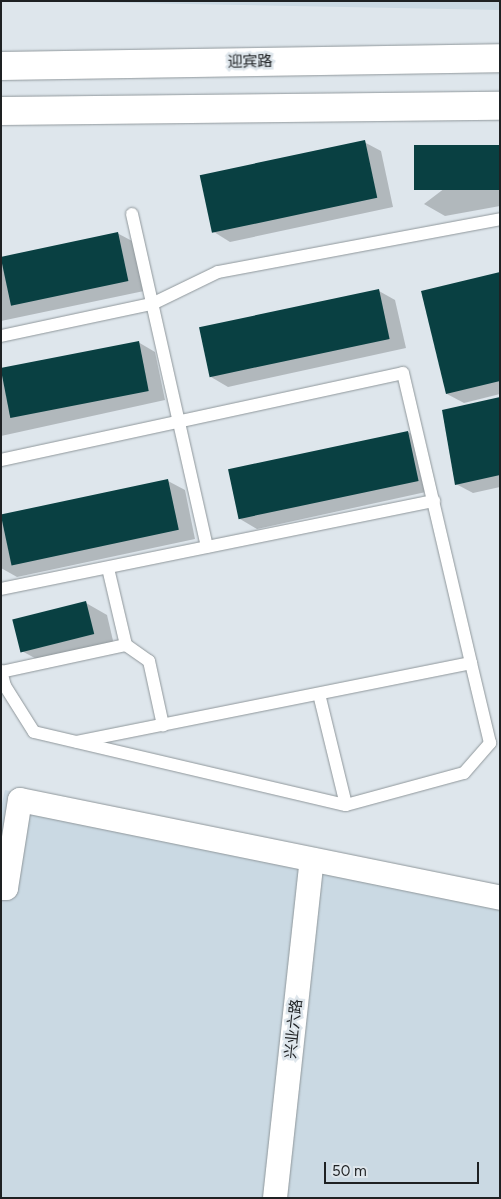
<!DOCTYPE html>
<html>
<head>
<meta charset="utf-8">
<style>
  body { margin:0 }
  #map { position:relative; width:501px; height:1199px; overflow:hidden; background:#dee6ec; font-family:Figtree,"Noto Sans SC",sans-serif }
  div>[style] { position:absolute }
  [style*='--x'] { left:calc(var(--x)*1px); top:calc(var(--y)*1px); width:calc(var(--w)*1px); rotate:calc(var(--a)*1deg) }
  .built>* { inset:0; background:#cad9e3 }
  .shadow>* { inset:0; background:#0003 }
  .building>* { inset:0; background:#094042; transform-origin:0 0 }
  .roads { filter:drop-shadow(0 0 1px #8f979b) drop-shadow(0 0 1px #8f979b) }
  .lane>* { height:12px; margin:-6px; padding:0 6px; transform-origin:6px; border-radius:6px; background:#fff }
  .street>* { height:24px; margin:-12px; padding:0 12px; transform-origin:12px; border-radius:12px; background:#fff }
  .secondary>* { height:28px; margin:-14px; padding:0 14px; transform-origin:14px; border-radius:14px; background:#fff }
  span { translate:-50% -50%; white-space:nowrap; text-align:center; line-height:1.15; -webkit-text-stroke:5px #dee6ec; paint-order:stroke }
  .street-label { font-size:15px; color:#1e2123 }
  .frame { position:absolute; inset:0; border:2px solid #1e2123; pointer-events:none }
  .scale { position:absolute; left:324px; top:1162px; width:155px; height:22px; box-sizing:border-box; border:2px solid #1e2123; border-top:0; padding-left:6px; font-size:15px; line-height:18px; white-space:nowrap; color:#1e2123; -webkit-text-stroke:4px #dee6ec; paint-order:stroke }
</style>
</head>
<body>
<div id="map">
  <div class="built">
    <i style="clip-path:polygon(27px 1px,500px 1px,500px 10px)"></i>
    <i style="clip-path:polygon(5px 790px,500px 889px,500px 1198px,1px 1198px,1px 808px)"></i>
  </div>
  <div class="shadow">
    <i style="clip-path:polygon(364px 142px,381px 151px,393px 207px,230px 242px,214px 232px)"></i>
    <i style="clip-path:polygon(500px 146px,500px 206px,445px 216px,424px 204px)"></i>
    <i style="clip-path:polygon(117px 233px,134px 242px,144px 291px,1px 321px,1px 258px)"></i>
    <i style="clip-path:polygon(500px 273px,500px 394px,464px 403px,447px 394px)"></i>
    <i style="clip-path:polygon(379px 291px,395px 300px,406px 348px,228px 387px,211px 377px)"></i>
    <i style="clip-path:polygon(138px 342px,155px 352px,165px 400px,1px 436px,1px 372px)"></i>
    <i style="clip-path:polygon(500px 399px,500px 487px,473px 493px,456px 484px)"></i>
    <i style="clip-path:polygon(408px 432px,425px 442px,435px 490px,257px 529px,240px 519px)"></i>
    <i style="clip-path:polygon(168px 481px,185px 490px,195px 539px,17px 577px,1px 568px,1px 517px)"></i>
    <i style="clip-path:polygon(86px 603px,107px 615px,114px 645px,42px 662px,20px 650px)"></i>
  </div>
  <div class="building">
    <i style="left:365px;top:140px;width:59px;height:169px;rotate:78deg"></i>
    <i style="left:500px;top:145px;width:45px;height:86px;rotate:90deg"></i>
    <i style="left:118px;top:232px;width:50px;height:120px;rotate:78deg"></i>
    <i style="clip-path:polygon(500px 272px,500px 381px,446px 394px,421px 291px)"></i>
    <i style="left:379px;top:289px;width:51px;height:184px;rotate:78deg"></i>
    <i style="left:139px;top:341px;width:51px;height:141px;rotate:79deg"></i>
    <i style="clip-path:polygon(500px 397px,500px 475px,455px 485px,442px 410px)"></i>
    <i style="left:408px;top:431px;width:51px;height:184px;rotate:78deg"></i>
    <i style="left:168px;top:479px;width:52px;height:171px;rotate:78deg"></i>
    <i style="left:86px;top:601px;width:34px;height:76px;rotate:76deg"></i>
  </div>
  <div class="roads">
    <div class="lane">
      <i style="--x:132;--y:214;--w:341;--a:77.3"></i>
      <i style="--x:1;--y:336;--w:154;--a:-12"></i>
      <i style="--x:152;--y:304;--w:73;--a:-25.9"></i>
      <i style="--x:218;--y:272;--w:287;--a:-10.6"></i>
      <i style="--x:1;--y:460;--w:411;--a:-12.2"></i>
      <i style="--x:403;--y:373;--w:298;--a:76.8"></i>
      <i style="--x:471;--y:663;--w:402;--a:168.7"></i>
      <i style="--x:1;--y:589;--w:442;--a:-11.5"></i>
      <i style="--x:126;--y:645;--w:28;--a:35"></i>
      <i style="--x:149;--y:661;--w:66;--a:77.7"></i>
      <i style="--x:1;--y:671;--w:16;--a:75"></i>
      <i style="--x:5;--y:686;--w:54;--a:57.8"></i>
      <i style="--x:34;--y:732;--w:320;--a:13.2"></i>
      <i style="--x:346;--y:805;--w:122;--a:-15.2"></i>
      <i style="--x:464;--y:773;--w:40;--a:-49"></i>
      <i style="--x:490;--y:743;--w:82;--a:-103.4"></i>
      <i style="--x:1;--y:672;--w:128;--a:-12.2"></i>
      <i style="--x:126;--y:645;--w:79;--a:-103.2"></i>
      <i style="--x:319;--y:694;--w:114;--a:76.3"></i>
    </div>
    <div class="street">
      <i style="--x:1;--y:888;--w:5;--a:0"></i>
      <i style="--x:6;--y:888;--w:89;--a:-81"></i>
      <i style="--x:20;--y:800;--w:490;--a:11.5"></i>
      <i style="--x:275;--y:1198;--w:340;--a:-83.8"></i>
    </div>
    <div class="secondary">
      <i style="--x:1;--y:66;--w:499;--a:-0.9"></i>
      <i style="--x:1;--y:111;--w:499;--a:-0.6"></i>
    </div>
  </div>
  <div class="street-label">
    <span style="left:250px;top:62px;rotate:-1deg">迎宾路</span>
    <span style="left:294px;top:1029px;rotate:-84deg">兴业六路</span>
  </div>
  <div class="frame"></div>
  <div class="scale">50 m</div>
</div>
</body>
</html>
